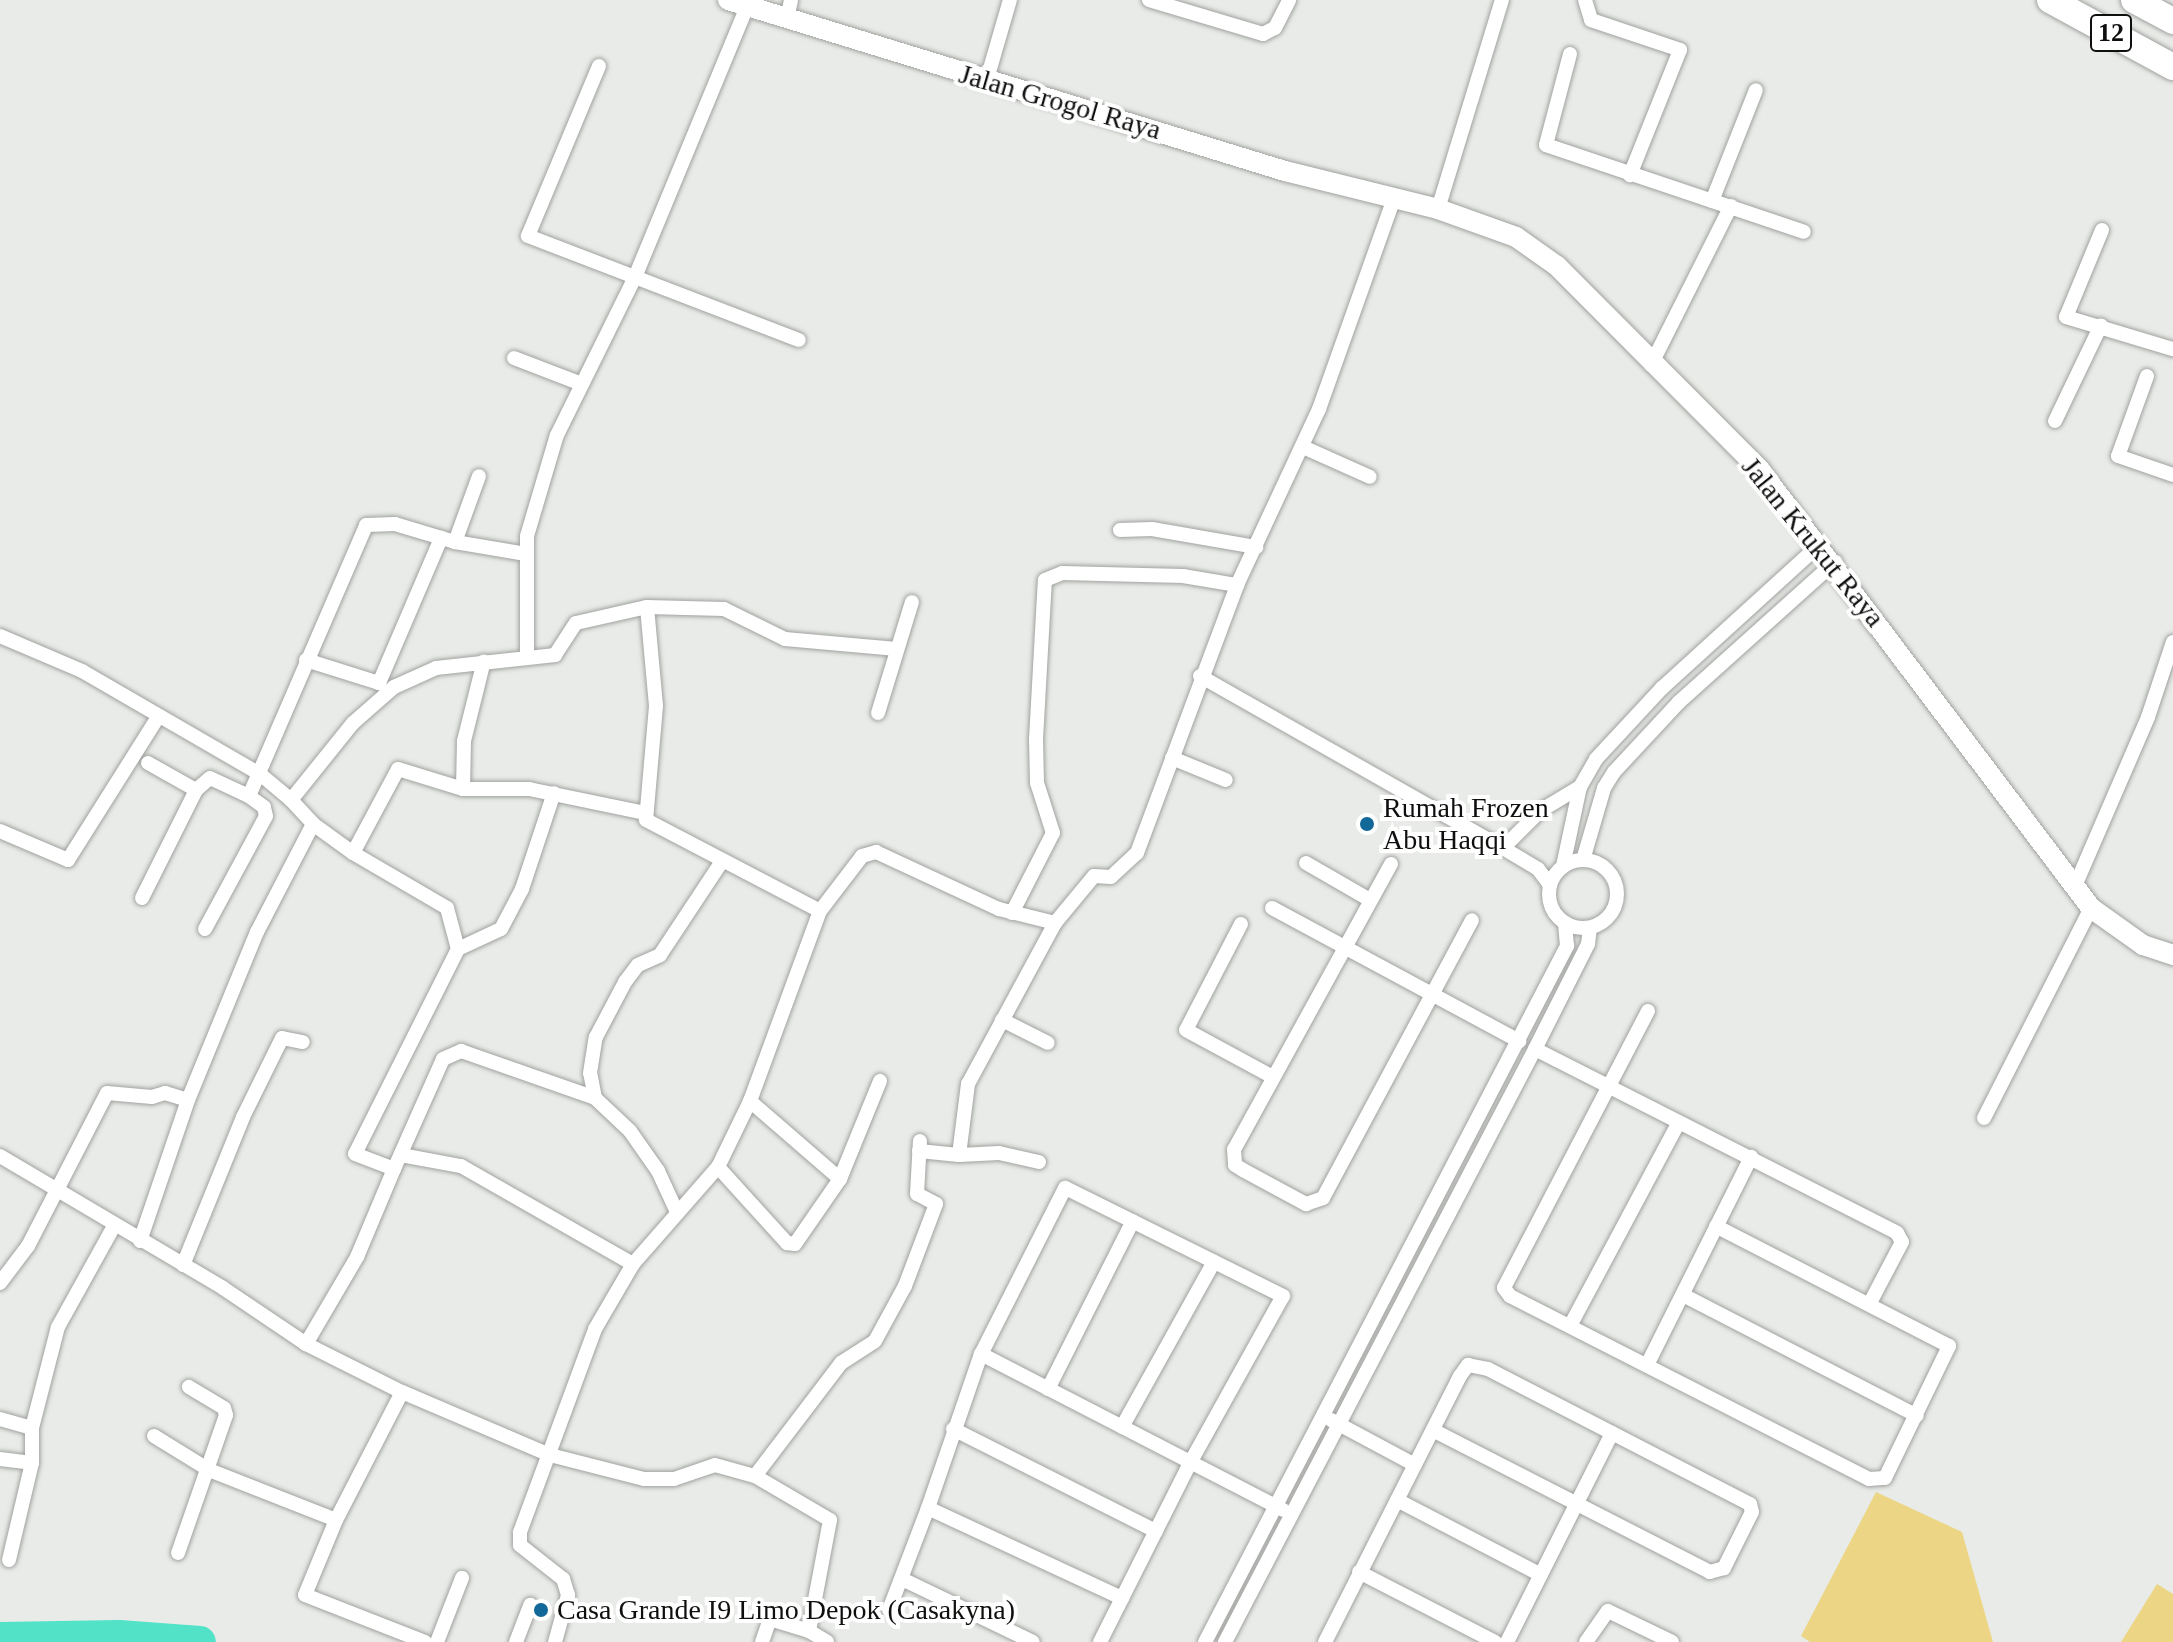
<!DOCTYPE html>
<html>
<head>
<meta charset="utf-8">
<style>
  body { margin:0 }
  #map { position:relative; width:2173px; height:1642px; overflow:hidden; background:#e8ebe7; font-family:"Times New Roman",serif }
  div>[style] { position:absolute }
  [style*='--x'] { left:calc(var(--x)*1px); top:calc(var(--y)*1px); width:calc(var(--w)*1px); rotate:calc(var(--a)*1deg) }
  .green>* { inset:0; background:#ecd685 }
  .river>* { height:32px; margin:-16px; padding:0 16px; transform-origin:16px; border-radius:16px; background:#51e2c7 }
  .roads { filter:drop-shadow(0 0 2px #a0a29f) drop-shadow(0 0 2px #a0a29f) }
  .street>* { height:14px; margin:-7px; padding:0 7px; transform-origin:7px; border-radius:7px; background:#fff }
  .street>.ring { margin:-7px; padding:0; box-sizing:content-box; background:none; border:14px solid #fff; border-radius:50% }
  .secondary>* { height:20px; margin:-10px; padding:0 10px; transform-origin:10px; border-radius:10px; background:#fff }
  .highway>* { height:26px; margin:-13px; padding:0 13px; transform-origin:13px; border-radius:13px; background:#fff }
  .dots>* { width:22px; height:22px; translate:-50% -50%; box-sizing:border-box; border:4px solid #fff; border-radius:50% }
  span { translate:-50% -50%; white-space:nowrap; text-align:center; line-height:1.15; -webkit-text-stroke:8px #fff; paint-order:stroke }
  .shield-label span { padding:2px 6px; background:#fff; border:2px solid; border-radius:6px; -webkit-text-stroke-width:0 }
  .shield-label { font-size:26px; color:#0f100e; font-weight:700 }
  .street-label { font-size:28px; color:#0f100e }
  .poi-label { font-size:28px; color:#0f100e }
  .left { translate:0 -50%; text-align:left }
</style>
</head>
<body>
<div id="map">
  <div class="green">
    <i style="clip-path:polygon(1876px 1492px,1962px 1532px,1993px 1642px,1810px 1642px,1801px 1636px)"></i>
    <i style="clip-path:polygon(2157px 1584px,2173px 1594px,2173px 1642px,2121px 1642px)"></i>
  </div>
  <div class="river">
    <i style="--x:0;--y:1638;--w:119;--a:-1"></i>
    <i style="--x:119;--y:1636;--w:81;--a:4.2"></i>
  </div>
  <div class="roads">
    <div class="street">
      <i style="--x:1149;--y:0;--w:119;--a:16.6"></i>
      <i style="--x:1263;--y:34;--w:13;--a:-27"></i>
      <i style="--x:1275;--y:28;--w:31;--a:-63"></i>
      <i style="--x:1585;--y:0;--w:21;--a:73"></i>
      <i style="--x:1591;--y:20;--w:94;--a:18.6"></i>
      <i style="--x:1680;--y:50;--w:135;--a:111.8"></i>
      <i style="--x:787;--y:19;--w:19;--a:-78"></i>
      <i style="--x:1570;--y:54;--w:94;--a:104.8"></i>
      <i style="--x:1546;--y:145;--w:272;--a:18.6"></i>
      <i style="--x:599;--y:66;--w:184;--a:112.7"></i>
      <i style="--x:528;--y:236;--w:290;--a:21"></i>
      <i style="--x:987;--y:79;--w:82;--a:-73.8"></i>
      <i style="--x:1712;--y:201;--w:119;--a:-68.4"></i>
      <i style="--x:1438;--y:209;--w:219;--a:-73"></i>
      <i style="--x:2102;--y:230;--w:94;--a:112.5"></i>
      <i style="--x:2066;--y:317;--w:112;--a:16.7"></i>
      <i style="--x:514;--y:358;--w:70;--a:21"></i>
      <i style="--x:1651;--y:365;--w:178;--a:-63.3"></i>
      <i style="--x:2147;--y:376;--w:85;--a:109.9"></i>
      <i style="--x:2118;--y:456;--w:58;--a:19.1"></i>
      <i style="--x:2055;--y:421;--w:106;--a:-64.4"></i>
      <i style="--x:1303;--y:447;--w:73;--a:24.1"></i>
      <i style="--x:1120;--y:530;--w:32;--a:-2"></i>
      <i style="--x:1152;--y:529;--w:106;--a:9.8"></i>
      <i style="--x:455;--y:542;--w:70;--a:-70"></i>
      <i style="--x:647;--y:607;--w:99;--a:84.8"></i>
      <i style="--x:656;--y:706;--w:114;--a:95"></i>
      <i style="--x:646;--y:820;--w:196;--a:27.6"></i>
      <i style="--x:0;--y:636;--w:89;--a:23.1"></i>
      <i style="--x:82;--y:671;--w:206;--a:30.1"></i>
      <i style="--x:260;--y:774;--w:40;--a:40"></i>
      <i style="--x:291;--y:800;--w:99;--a:-51.2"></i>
      <i style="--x:353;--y:723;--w:55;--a:-41.3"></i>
      <i style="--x:394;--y:687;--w:46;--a:-24.3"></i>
      <i style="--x:436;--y:668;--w:120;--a:-6.2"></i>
      <i style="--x:555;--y:655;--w:38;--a:-57"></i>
      <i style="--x:576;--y:623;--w:73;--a:-12.7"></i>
      <i style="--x:647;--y:607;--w:77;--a:1.5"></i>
      <i style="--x:724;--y:609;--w:68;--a:26.2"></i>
      <i style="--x:785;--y:639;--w:112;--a:5.1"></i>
      <i style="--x:527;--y:655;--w:119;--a:-90"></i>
      <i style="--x:527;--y:536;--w:105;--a:-73.5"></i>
      <i style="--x:557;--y:435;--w:176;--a:-63.7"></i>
      <i style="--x:635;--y:277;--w:292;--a:-67.5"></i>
      <i style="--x:306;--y:660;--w:77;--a:17.5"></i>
      <i style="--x:379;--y:683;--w:158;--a:-66.8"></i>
      <i style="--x:1200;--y:676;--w:348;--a:29.6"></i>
      <i style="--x:1503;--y:848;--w:41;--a:31"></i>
      <i style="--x:1538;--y:869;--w:20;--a:53"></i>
      <i style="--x:878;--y:713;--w:116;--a:-73"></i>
      <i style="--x:1172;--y:758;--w:58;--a:22.2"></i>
      <i style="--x:148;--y:763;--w:55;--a:29.4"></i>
      <i style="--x:463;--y:789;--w:48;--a:-88.8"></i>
      <i style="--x:464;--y:741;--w:82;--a:-76"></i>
      <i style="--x:291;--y:800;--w:33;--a:47"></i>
      <i style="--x:313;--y:824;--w:49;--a:35.9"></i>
      <i style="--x:353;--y:853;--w:109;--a:30.3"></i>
      <i style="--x:447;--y:908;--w:42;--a:75"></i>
      <i style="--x:458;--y:949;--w:229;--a:116.7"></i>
      <i style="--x:355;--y:1154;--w:42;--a:21"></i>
      <i style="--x:394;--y:1169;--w:95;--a:112.8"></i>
      <i style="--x:357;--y:1257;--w:101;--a:120.4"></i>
      <i style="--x:0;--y:831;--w:74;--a:23.1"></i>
      <i style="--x:68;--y:860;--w:169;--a:-57.8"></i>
      <i style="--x:1503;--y:848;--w:52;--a:-45"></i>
      <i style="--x:1540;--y:811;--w:47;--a:-31"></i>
      <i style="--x:353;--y:853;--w:95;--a:-61.8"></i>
      <i style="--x:398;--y:769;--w:68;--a:17.1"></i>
      <i style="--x:463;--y:789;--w:66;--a:0"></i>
      <i style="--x:529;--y:789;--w:118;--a:11.7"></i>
      <i class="ring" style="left:1549px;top:860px;width:54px;height:54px"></i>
      <i style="--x:1583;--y:860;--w:75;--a:-73.7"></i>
      <i style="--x:1604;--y:788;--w:19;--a:-58"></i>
      <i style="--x:1614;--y:772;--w:96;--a:-47.1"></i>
      <i style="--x:1679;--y:702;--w:210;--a:-41.9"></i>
      <i style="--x:1306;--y:863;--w:74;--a:30"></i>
      <i style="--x:1391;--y:864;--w:325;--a:118.8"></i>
      <i style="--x:1234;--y:1149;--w:16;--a:86"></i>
      <i style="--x:1235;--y:1165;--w:9;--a:32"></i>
      <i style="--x:1243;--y:1170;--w:72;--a:28.4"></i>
      <i style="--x:1306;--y:1204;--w:18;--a:-19"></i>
      <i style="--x:1323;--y:1198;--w:315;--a:-61.8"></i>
      <i style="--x:1563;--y:866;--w:81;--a:-77.9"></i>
      <i style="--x:1580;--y:787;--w:32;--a:-60"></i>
      <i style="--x:1596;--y:759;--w:97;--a:-47.1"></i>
      <i style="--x:1662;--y:688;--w:214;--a:-42.3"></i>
      <i style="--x:2075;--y:886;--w:184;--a:-66.6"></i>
      <i style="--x:2148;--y:717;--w:79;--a:-71.6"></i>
      <i style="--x:142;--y:898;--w:121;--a:-63.4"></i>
      <i style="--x:196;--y:790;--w:18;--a:-41"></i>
      <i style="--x:210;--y:778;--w:43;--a:24.8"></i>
      <i style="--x:1272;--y:908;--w:281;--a:28.3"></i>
      <i style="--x:1012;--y:913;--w:90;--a:-62.9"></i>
      <i style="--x:1053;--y:833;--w:52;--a:-107.7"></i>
      <i style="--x:1037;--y:783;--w:44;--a:-91.3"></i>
      <i style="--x:1036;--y:739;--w:159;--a:-86.8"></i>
      <i style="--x:1045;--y:580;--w:18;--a:-22"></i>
      <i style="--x:1062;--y:573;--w:121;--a:1.4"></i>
      <i style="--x:1183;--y:576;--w:55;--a:9.5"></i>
      <i style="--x:1241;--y:924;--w:119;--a:117.4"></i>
      <i style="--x:1186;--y:1030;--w:99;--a:28.4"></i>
      <i style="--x:205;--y:929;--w:128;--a:-61.6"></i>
      <i style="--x:266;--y:816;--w:9;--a:-103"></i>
      <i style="--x:264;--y:807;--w:19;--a:-144"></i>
      <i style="--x:249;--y:796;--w:295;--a:-66.6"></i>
      <i style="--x:366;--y:525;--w:29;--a:-2"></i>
      <i style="--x:395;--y:524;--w:63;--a:16.7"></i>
      <i style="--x:455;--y:542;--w:72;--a:9.6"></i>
      <i style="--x:458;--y:949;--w:47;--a:-24.9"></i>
      <i style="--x:501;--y:929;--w:45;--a:-62.3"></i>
      <i style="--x:522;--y:889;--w:101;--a:-71.6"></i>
      <i style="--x:1648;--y:1011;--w:312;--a:117.5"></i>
      <i style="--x:1504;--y:1288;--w:10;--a:53"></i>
      <i style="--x:1510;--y:1296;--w:403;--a:27"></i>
      <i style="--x:1869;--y:1479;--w:16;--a:-4"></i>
      <i style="--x:1885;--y:1478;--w:147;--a:-64.1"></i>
      <i style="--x:1949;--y:1346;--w:262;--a:-152.8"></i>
      <i style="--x:1002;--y:1020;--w:51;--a:26.6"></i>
      <i style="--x:1535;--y:1049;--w:406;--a:26.9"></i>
      <i style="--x:1897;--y:1233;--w:10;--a:61"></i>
      <i style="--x:1902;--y:1242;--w:69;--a:117.7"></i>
      <i style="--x:595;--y:1098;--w:25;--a:-101"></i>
      <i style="--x:590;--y:1073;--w:36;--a:-81"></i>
      <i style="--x:596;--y:1037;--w:62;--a:-62.2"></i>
      <i style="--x:625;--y:982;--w:21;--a:-53"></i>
      <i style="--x:638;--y:965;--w:24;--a:-24"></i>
      <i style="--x:660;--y:955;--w:110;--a:-56.5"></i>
      <i style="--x:750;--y:1101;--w:119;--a:40.9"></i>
      <i style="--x:1984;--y:1118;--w:236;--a:-63"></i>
      <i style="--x:919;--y:1151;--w:40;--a:5.7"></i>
      <i style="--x:959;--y:1155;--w:72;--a:-82.8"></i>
      <i style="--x:968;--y:1084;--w:183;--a:-61.6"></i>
      <i style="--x:1055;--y:923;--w:61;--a:-50.3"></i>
      <i style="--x:1094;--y:876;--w:17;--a:3"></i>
      <i style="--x:1111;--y:877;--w:35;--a:-43"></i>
      <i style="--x:1137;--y:853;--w:286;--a:-69.5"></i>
      <i style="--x:1237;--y:585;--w:194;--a:-65"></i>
      <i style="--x:1319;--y:409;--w:224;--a:-70.4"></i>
      <i style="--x:401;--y:1155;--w:61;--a:10.4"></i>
      <i style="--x:461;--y:1166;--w:198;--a:29.7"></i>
      <i style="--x:959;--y:1155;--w:40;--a:-2.9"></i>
      <i style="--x:999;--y:1153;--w:41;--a:12.7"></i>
      <i style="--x:0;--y:1156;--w:259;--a:30.6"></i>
      <i style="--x:223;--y:1288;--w:100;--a:34"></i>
      <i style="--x:306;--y:1344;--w:107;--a:26.6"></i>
      <i style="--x:402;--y:1392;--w:161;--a:23.1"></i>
      <i style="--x:550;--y:1455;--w:97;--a:14.3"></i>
      <i style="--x:644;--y:1479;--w:30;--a:0"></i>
      <i style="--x:674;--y:1479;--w:43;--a:-18.9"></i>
      <i style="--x:715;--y:1465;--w:41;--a:15.4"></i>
      <i style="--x:755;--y:1476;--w:87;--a:30.4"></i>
      <i style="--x:830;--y:1520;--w:113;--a:100.7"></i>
      <i style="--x:809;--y:1631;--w:21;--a:31"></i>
      <i style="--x:718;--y:1167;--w:103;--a:47.8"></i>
      <i style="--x:787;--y:1243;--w:8;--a:7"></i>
      <i style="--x:795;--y:1244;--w:79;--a:-55.3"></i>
      <i style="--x:840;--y:1179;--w:106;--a:-67.8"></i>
      <i style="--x:394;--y:1169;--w:120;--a:-66"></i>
      <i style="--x:443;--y:1059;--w:20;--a:-24"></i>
      <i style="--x:461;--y:1051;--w:142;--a:19.3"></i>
      <i style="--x:595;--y:1098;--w:48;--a:43.3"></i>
      <i style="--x:630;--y:1131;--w:49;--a:55"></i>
      <i style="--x:658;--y:1171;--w:43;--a:65.2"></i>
      <i style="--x:140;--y:1241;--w:149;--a:-71.2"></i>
      <i style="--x:188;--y:1100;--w:182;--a:-67.7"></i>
      <i style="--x:257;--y:932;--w:122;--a:-62.6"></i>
      <i style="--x:183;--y:1265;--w:160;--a:-67.9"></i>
      <i style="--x:243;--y:1117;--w:88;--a:-63.7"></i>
      <i style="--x:282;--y:1038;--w:21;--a:11"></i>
      <i style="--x:0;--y:1283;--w:46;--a:-52.9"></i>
      <i style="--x:28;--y:1246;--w:172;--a:-62.7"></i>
      <i style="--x:107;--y:1093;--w:45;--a:5.1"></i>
      <i style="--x:152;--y:1097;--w:14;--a:-17"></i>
      <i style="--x:165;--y:1093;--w:24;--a:17"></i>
      <i style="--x:1683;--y:1295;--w:263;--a:27.3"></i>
      <i style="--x:1570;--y:1326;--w:231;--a:-61.9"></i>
      <i style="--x:981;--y:1354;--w:340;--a:27.3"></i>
      <i style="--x:1647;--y:1365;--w:233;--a:-63.4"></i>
      <i style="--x:1048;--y:1389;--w:188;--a:-63.2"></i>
      <i style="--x:0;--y:1419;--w:33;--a:16"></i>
      <i style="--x:1331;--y:1420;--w:95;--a:28.2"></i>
      <i style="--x:1122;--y:1427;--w:189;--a:-60.9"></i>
      <i style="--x:953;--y:1429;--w:227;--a:26.7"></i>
      <i style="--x:154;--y:1436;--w:65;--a:31.7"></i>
      <i style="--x:209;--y:1470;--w:136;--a:21.5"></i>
      <i style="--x:336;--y:1520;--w:144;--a:-62.7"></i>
      <i style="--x:0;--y:1459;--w:32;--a:7"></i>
      <i style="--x:32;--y:1463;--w:35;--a:-90"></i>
      <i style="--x:32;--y:1428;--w:104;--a:-75.6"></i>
      <i style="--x:58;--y:1327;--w:115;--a:-61"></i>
      <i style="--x:755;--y:1476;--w:142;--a:-52.7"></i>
      <i style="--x:841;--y:1363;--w:40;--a:-32.9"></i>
      <i style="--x:875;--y:1341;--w:63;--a:-61.4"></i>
      <i style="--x:905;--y:1286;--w:88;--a:-69.3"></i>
      <i style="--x:936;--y:1204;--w:21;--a:-152"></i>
      <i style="--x:917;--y:1194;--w:53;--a:-86.8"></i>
      <i style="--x:1397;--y:1500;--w:162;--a:27.5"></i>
      <i style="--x:336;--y:1520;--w:81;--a:112.5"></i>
      <i style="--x:305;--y:1595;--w:129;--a:21.4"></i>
      <i style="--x:178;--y:1553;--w:146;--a:-70.8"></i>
      <i style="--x:226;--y:1415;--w:7;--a:-106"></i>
      <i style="--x:224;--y:1408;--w:41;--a:-149"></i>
      <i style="--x:9;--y:1560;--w:100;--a:-76.7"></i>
      <i style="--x:1359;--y:1572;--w:153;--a:27.2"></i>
      <i style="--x:902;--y:1579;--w:145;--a:25.7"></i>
      <i style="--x:889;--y:1610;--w:109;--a:-69.1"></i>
      <i style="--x:437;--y:1642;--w:69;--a:-68.7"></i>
      <i style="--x:516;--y:1642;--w:40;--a:-69"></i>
      <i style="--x:555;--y:1642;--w:49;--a:-74.5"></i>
      <i style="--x:568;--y:1595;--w:17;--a:-107"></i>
      <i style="--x:563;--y:1579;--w:55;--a:-141.7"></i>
      <i style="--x:520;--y:1545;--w:13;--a:-90"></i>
      <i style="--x:520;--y:1532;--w:216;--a:-69.7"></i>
      <i style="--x:595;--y:1329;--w:75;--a:-59.7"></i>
      <i style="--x:633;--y:1264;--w:129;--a:-48.8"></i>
      <i style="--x:718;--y:1167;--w:73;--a:-64.1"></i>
      <i style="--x:750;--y:1101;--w:202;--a:-69.8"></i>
      <i style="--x:820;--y:911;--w:69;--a:-52.6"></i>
      <i style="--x:862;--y:856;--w:15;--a:-16"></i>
      <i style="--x:876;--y:852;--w:136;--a:24.9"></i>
      <i style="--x:999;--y:909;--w:58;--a:14"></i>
      <i style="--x:762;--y:1642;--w:24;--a:-71"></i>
      <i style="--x:770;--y:1619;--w:41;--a:17.1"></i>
      <i style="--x:1100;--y:1642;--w:200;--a:-63.3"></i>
      <i style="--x:1190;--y:1463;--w:191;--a:-60.9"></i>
      <i style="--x:1283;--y:1296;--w:243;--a:-153.6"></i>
      <i style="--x:1065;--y:1188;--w:186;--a:116.8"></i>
      <i style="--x:981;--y:1354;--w:163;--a:109"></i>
      <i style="--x:928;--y:1508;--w:214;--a:24.9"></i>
      <i style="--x:1205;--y:1642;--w:785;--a:-62.52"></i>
      <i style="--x:1567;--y:946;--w:22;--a:-95"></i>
      <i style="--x:1225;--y:1642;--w:669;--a:-62.4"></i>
      <i style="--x:1535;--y:1049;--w:118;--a:-63.2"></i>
      <i style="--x:1588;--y:944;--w:16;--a:-83"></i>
      <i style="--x:1325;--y:1642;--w:298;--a:-63.1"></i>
      <i style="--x:1460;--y:1376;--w:14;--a:-54"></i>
      <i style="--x:1468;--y:1365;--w:20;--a:11"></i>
      <i style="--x:1488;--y:1369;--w:295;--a:27.3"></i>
      <i style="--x:1750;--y:1504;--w:8;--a:76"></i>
      <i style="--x:1752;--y:1512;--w:63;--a:116.6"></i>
      <i style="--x:1724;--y:1568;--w:15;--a:164"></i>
      <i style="--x:1710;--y:1572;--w:311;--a:-152.9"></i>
      <i style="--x:1507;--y:1642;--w:234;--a:-63.3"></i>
      <i style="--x:1586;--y:1642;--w:38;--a:-55"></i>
      <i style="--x:1608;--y:1611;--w:71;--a:25.8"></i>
    </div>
    <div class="secondary">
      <i style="--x:728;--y:0;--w:583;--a:17.07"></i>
      <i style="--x:1285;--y:171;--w:158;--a:13.9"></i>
      <i style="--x:1438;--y:209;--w:83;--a:19.7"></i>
      <i style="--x:1516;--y:237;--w:50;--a:35.3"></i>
      <i style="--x:1557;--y:266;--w:288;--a:45.1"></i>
      <i style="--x:1760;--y:470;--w:549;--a:52.92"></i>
      <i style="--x:2091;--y:908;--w:64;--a:35.4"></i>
      <i style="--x:2143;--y:945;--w:32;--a:18"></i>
    </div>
    <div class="highway">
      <i style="--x:2050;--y:0;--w:140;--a:28.6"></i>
      <i style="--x:2134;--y:0;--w:44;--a:28.3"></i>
    </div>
  </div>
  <div class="dots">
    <i style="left:1367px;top:824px;background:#126898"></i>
    <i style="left:541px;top:1610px;background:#126898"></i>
  </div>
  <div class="shield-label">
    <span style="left:2111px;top:33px">12</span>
  </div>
  <div class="street-label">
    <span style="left:1060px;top:102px;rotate:16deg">Jalan Grogol Raya</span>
    <span style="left:1813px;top:542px;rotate:51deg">Jalan Krukut Raya</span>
  </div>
  <div class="poi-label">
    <span class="left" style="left:1383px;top:824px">Rumah Frozen<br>Abu Haqqi</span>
    <span class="left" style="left:557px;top:1610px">Casa Grande I9 Limo Depok (Casakyna)</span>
  </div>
</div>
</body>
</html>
